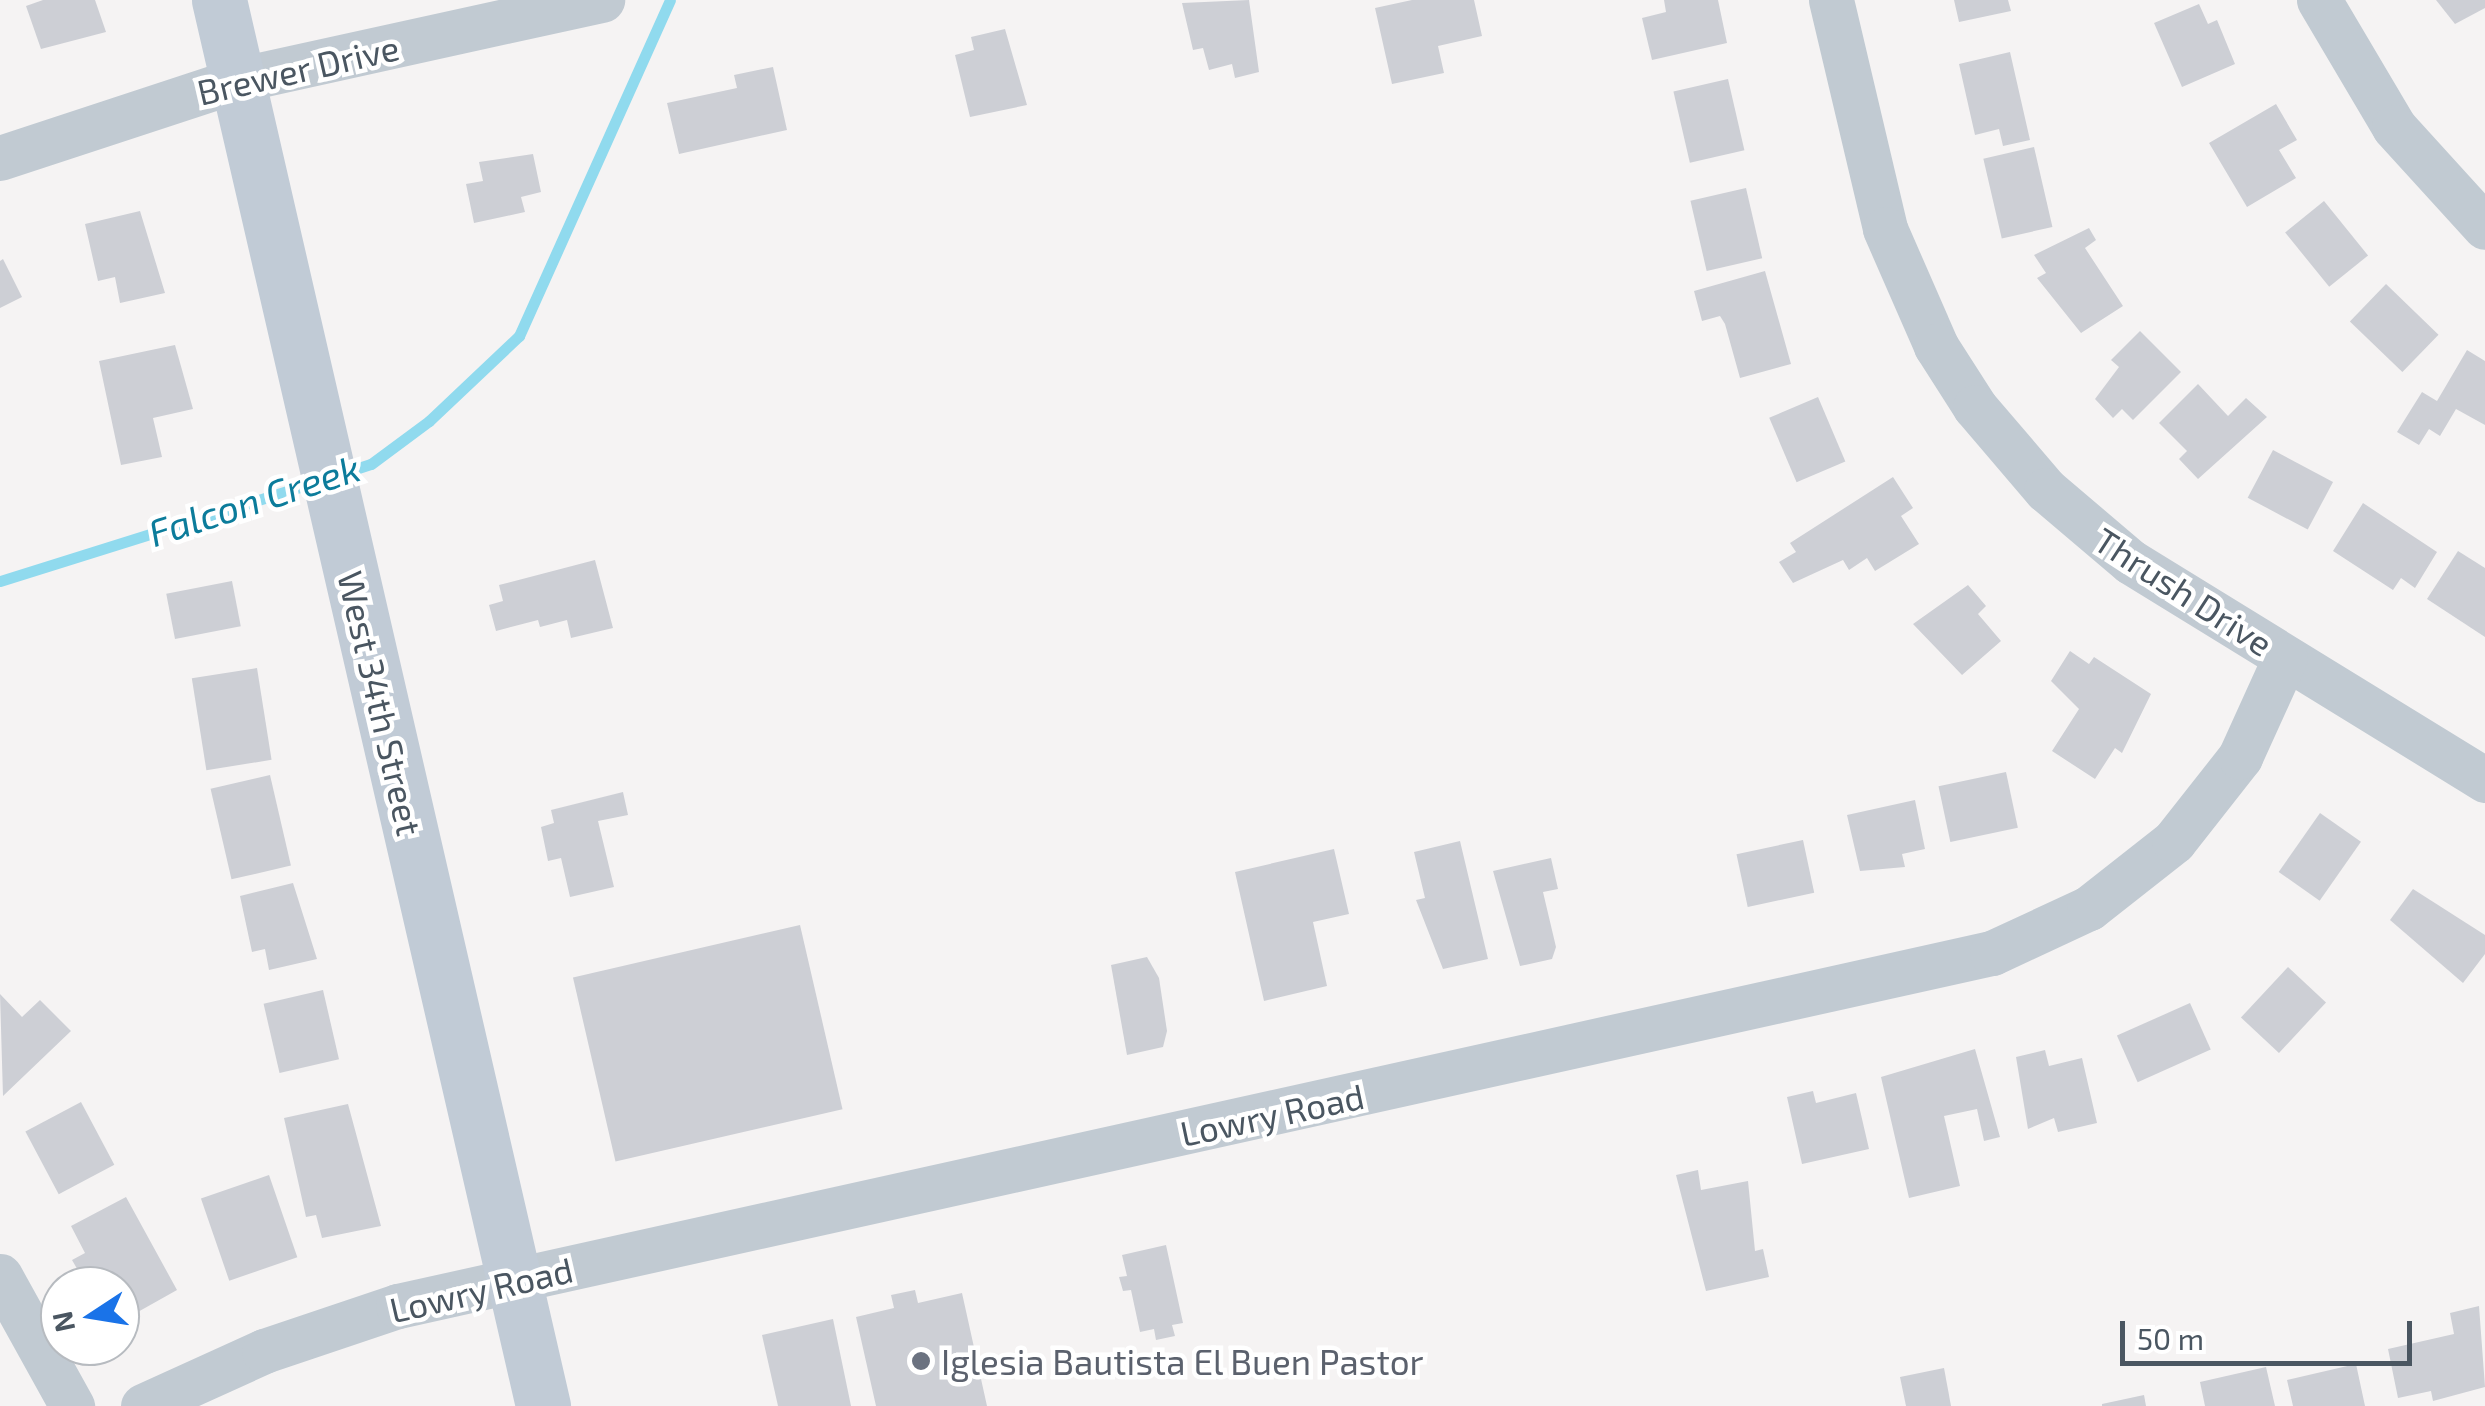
<!DOCTYPE html>
<html>
<head>
<meta charset="utf-8">
<style>
  body { margin:0 }
  #map { position:relative; width:2485px; height:1406px; overflow:hidden; background:#f5f3f3; font-family:"Exo 2",sans-serif }
  div>[style] { position:absolute }
  [style*='--x'] { left:calc(var(--x)*1px); top:calc(var(--y)*1px); width:calc(var(--w)*1px); rotate:calc(var(--a)*1deg) }
  .stream>* { height:11px; margin:-5.5px; padding:0 5.5px; transform-origin:5.5px; border-radius:5.5px; background:#90daee }
  .building>* { inset:0; background:#cdcfd5; transform-origin:0 0 }
  .street>* { height:45px; margin:-22.5px; padding:0 22.5px; transform-origin:22.5px; border-radius:22.5px; background:#c1cad2 }
  .secondary>* { height:55px; margin:-27.5px; padding:0 27.5px; transform-origin:27.5px; border-radius:27.5px; background:#c1cbd6 }
  .dots>* { width:28px; height:28px; translate:-50% -50%; box-sizing:border-box; border:5px solid #fff; border-radius:50% }
  span { translate:-50% -50%; white-space:nowrap; text-align:center; line-height:1.15; -webkit-text-stroke:9px #fff; paint-order:stroke }
  .street-label { font-size:35px; color:#4a5661 }
  .worship-label { font-size:35px; color:#5b616d }
  .left { translate:0 -50%; text-align:left }
  .water-label { font-size:38px; color:#0c7c9b; font-style:italic }
  .north { position:absolute; left:40px; top:1266px; width:100px; height:100px; box-sizing:border-box; background:#fff; border:2px solid #b7bbc0; border-radius:50%; rotate:258deg; font-size:28px; font-weight:700; line-height:40px; text-align:center; color:#4a5661 }
  .north::after { content:''; display:block; margin:auto; width:35px; height:45px; background:#1a73e8; clip-path:polygon(50% 0,100% 100%,50% 72%,0 100%) }
  .scale { position:absolute; left:2120px; top:1321px; width:292px; height:45px; box-sizing:border-box; border:5px solid #4a5661; border-top:0; padding-left:12px; font-size:30px; line-height:35px; white-space:nowrap; color:#4a5661; -webkit-text-stroke:8px #fff; paint-order:stroke }
</style>
</head>
<body>
<div id="map">
  <div class="stream">
    <i style="--x:343;--y:473;--w:29;--a:-18"></i>
    <i style="--x:371;--y:464;--w:72;--a:-36.6"></i>
    <i style="--x:429;--y:421;--w:124;--a:-43.4"></i>
    <i style="--x:519;--y:336;--w:368;--a:-65.8"></i>
    <i style="--x:0;--y:581;--w:331;--a:-17.4"></i>
  </div>
  <div class="building">
    <i style="clip-path:polygon(43px 0,95px 0,106px 32px,41px 49px,26px 6px)"></i>
    <i style="clip-path:polygon(1249px 0,1259px 72px,1235px 78px,1232px 64px,1209px 70px,1203px 48px,1193px 50px,1182px 3px)"></i>
    <i style="clip-path:polygon(1412px 0,1474px 0,1482px 36px,1438px 46px,1444px 73px,1392px 84px,1375px 8px)"></i>
    <i style="clip-path:polygon(1664px 0,1718px 0,1727px 43px,1652px 60px,1642px 18px,1666px 12px)"></i>
    <i style="clip-path:polygon(1954px 0,2008px 0,2011px 11px,1959px 22px)"></i>
    <i style="clip-path:polygon(2436px 0,2485px 0,2485px 8px,2455px 24px)"></i>
    <i style="clip-path:polygon(2199px 4px,2208px 24px,2217px 20px,2235px 64px,2182px 87px,2154px 23px)"></i>
    <i style="clip-path:polygon(1005px 29px,1027px 105px,970px 117px,955px 55px,974px 50px,971px 37px)"></i>
    <i style="clip-path:polygon(2010px 52px,2030px 140px,2003px 146px,1999px 129px,1975px 135px,1959px 64px)"></i>
    <i style="clip-path:polygon(773px 67px,787px 130px,679px 154px,667px 103px,737px 88px,734px 75px)"></i>
    <i style="left:1728px;top:79px;width:73px;height:56px;rotate:77deg"></i>
    <i style="clip-path:polygon(2276px 104px,2297px 140px,2279px 150px,2296px 178px,2247px 207px,2209px 143px)"></i>
    <i style="left:2034px;top:147px;width:82px;height:52px;rotate:77deg"></i>
    <i style="clip-path:polygon(533px 154px,541px 192px,521px 197px,525px 212px,474px 223px,466px 184px,483px 181px,479px 162px)"></i>
    <i style="left:1746px;top:188px;width:72px;height:57px;rotate:77deg"></i>
    <i style="left:2324px;top:201px;width:70px;height:50px;rotate:51deg"></i>
    <i style="clip-path:polygon(140px 211px,165px 293px,120px 303px,115px 277px,98px 281px,85px 224px)"></i>
    <i style="clip-path:polygon(2089px 228px,2096px 240px,2085px 248px,2123px 306px,2081px 333px,2037px 278px,2046px 273px,2034px 255px)"></i>
    <i style="clip-path:polygon(3px 259px,22px 297px,0 308px,0 261px)"></i>
    <i style="clip-path:polygon(1765px 271px,1791px 364px,1740px 378px,1725px 324px,1720px 316px,1702px 321px,1694px 291px)"></i>
    <i style="left:2386px;top:284px;width:73px;height:52px;rotate:44deg"></i>
    <i style="clip-path:polygon(2140px 331px,2181px 372px,2133px 420px,2122px 409px,2113px 418px,2095px 399px,2119px 367px,2111px 360px)"></i>
    <i style="clip-path:polygon(175px 345px,193px 409px,153px 418px,162px 457px,121px 465px,99px 361px)"></i>
    <i style="clip-path:polygon(2467px 350px,2485px 361px,2485px 425px,2456px 409px,2440px 436px,2429px 429px,2419px 445px,2397px 432px,2422px 392px,2437px 401px)"></i>
    <i style="clip-path:polygon(2198px 384px,2228px 416px,2246px 398px,2267px 417px,2198px 479px,2179px 459px,2187px 451px,2159px 423px)"></i>
    <i style="left:1818px;top:397px;width:70px;height:53px;rotate:67deg"></i>
    <i style="left:2273px;top:450px;width:68px;height:54px;rotate:28deg"></i>
    <i style="clip-path:polygon(1893px 477px,1913px 508px,1901px 516px,1919px 544px,1875px 571px,1867px 558px,1849px 570px,1843px 560px,1793px 583px,1779px 562px,1796px 552px,1790px 543px)"></i>
    <i style="clip-path:polygon(2363px 503px,2437px 552px,2415px 588px,2401px 578px,2393px 590px,2333px 551px)"></i>
    <i style="clip-path:polygon(2458px 551px,2485px 568px,2485px 637px,2427px 599px)"></i>
    <i style="clip-path:polygon(595px 560px,613px 628px,571px 638px,567px 620px,540px 627px,538px 620px,496px 631px,489px 605px,503px 601px,499px 585px)"></i>
    <i style="left:232px;top:581px;width:46px;height:67px;rotate:79deg"></i>
    <i style="clip-path:polygon(1968px 585px,1986px 606px,1978px 614px,2001px 641px,1962px 675px,1913px 624px)"></i>
    <i style="clip-path:polygon(2070px 651px,2089px 664px,2094px 657px,2151px 694px,2122px 753px,2115px 748px,2095px 779px,2052px 751px,2079px 709px,2051px 681px)"></i>
    <i style="left:257px;top:668px;width:93px;height:66px;rotate:81deg"></i>
    <i style="left:2006px;top:772px;width:57px;height:69px;rotate:78deg"></i>
    <i style="left:270px;top:775px;width:93px;height:61px;rotate:77deg"></i>
    <i style="clip-path:polygon(623px 792px,628px 815px,598px 821px,614px 887px,570px 897px,561px 858px,548px 861px,541px 827px,554px 823px,551px 810px)"></i>
    <i style="clip-path:polygon(1915px 800px,1925px 849px,1902px 854px,1905px 867px,1860px 871px,1847px 815px)"></i>
    <i style="left:2320px;top:813px;width:50px;height:72px;rotate:35deg"></i>
    <i style="left:1803px;top:840px;width:54px;height:68px;rotate:78deg"></i>
    <i style="clip-path:polygon(1460px 841px,1488px 959px,1443px 969px,1416px 900px,1425px 898px,1414px 852px)"></i>
    <i style="clip-path:polygon(1334px 849px,1349px 914px,1313px 922px,1327px 986px,1264px 1001px,1235px 872px)"></i>
    <i style="clip-path:polygon(1551px 858px,1558px 889px,1543px 892px,1556px 947px,1552px 959px,1520px 966px,1493px 871px)"></i>
    <i style="clip-path:polygon(293px 883px,317px 959px,269px 970px,265px 949px,252px 952px,240px 896px)"></i>
    <i style="clip-path:polygon(2413px 889px,2485px 935px,2485px 954px,2463px 983px,2390px 920px)"></i>
    <i style="left:800px;top:925px;width:189px;height:233px;rotate:77deg"></i>
    <i style="clip-path:polygon(1147px 957px,1159px 978px,1167px 1031px,1163px 1047px,1127px 1055px,1111px 965px)"></i>
    <i style="left:2288px;top:967px;width:52px;height:69px;rotate:43deg"></i>
    <i style="left:323px;top:990px;width:71px;height:61px;rotate:77deg"></i>
    <i style="clip-path:polygon(0 994px,22px 1017px,40px 1000px,71px 1031px,3px 1096px)"></i>
    <i style="left:2190px;top:1003px;width:51px;height:80px;rotate:66deg"></i>
    <i style="clip-path:polygon(1975px 1049px,2000px 1137px,1984px 1141px,1977px 1109px,1944px 1116px,1960px 1186px,1909px 1198px,1881px 1077px)"></i>
    <i style="clip-path:polygon(2045px 1050px,2049px 1066px,2082px 1058px,2097px 1123px,2058px 1132px,2054px 1118px,2028px 1129px,2016px 1057px)"></i>
    <i style="clip-path:polygon(1813px 1091px,1816px 1103px,1856px 1093px,1869px 1149px,1802px 1164px,1787px 1097px)"></i>
    <i style="left:81px;top:1102px;width:71px;height:63px;rotate:62deg"></i>
    <i style="clip-path:polygon(348px 1104px,381px 1226px,322px 1238px,316px 1215px,306px 1217px,284px 1118px)"></i>
    <i style="clip-path:polygon(1698px 1170px,1701px 1190px,1748px 1181px,1755px 1251px,1763px 1249px,1769px 1277px,1706px 1291px,1676px 1175px)"></i>
    <i style="left:269px;top:1175px;width:87px;height:72px;rotate:71deg"></i>
    <i style="clip-path:polygon(126px 1197px,177px 1290px,120px 1322px,120px 1286px,87px 1286px,72px 1260px,85px 1253px,71px 1226px)"></i>
    <i style="clip-path:polygon(1166px 1245px,1183px 1323px,1172px 1325px,1175px 1336px,1156px 1340px,1154px 1329px,1140px 1332px,1131px 1290px,1123px 1291px,1119px 1277px,1127px 1276px,1122px 1255px)"></i>
    <i style="clip-path:polygon(915px 1290px,918px 1303px,962px 1293px,987px 1406px,876px 1406px,856px 1317px,894px 1308px,891px 1295px)"></i>
    <i style="clip-path:polygon(2479px 1306px,2485px 1387px,2433px 1401px,2431px 1391px,2398px 1398px,2388px 1349px,2454px 1334px,2450px 1313px)"></i>
    <i style="clip-path:polygon(833px 1319px,851px 1406px,778px 1406px,762px 1335px)"></i>
    <i style="clip-path:polygon(2356px 1364px,2365px 1406px,2293px 1406px,2287px 1380px)"></i>
    <i style="clip-path:polygon(2266px 1367px,2275px 1406px,2205px 1406px,2200px 1382px)"></i>
    <i style="clip-path:polygon(1944px 1368px,1951px 1406px,1906px 1406px,1900px 1377px)"></i>
    <i style="clip-path:polygon(2144px 1395px,2146px 1406px,2102px 1406px,2102px 1404px)"></i>
  </div>
  <div class="street">
    <i style="--x:1831;--y:0;--w:235;--a:76.7"></i>
    <i style="--x:1885;--y:229;--w:128;--a:66.4"></i>
    <i style="--x:1936;--y:346;--w:72;--a:57.4"></i>
    <i style="--x:1975;--y:407;--w:109;--a:49.5"></i>
    <i style="--x:2046;--y:490;--w:111;--a:40.3"></i>
    <i style="--x:2131;--y:562;--w:416;--a:31.6"></i>
    <i style="--x:2319;--y:0;--w:147;--a:59.4"></i>
    <i style="--x:2394;--y:127;--w:135;--a:47.7"></i>
    <i style="--x:0;--y:158;--w:250;--a:-18.2"></i>
    <i style="--x:237;--y:80;--w:374;--a:-12.4"></i>
    <i style="--x:0;--y:1276;--w:149;--a:61"></i>
    <i style="--x:143;--y:1406;--w:133;--a:-24.4"></i>
    <i style="--x:264;--y:1351;--w:141;--a:-18.6"></i>
    <i style="--x:398;--y:1306;--w:1633;--a:-12.49"></i>
    <i style="--x:1992;--y:953;--w:107;--a:-24.9"></i>
    <i style="--x:2089;--y:908;--w:108;--a:-38.2"></i>
    <i style="--x:2174;--y:841;--w:107;--a:-51.8"></i>
    <i style="--x:2240;--y:757;--w:109;--a:-65.6"></i>
  </div>
  <div class="secondary">
    <i style="--x:219;--y:0;--w:1443;--a:77.02"></i>
  </div>
  <div class="dots">
    <i style="left:921px;top:1361px;background:#6b7280"></i>
  </div>
  <div class="street-label">
    <span style="left:298px;top:69px;rotate:-13deg">Brewer Drive</span>
    <span style="left:2184px;top:591px;rotate:33deg">Thrush Drive</span>
    <span style="left:381px;top:703px;rotate:77deg">West 34th Street</span>
    <span style="left:1272px;top:1114px;rotate:-12deg">Lowry Road</span>
    <span style="left:481px;top:1289px;rotate:-13deg">Lowry Road</span>
  </div>
  <div class="worship-label">
    <span class="left" style="left:941px;top:1361px">Iglesia Bautista El Buen Pastor</span>
  </div>
  <div class="water-label">
    <span style="left:254px;top:500px;rotate:-18deg">Falcon Creek</span>
  </div>
  <div class="north">N</div>
  <div class="scale">50 m</div>
</div>
</body>
</html>
